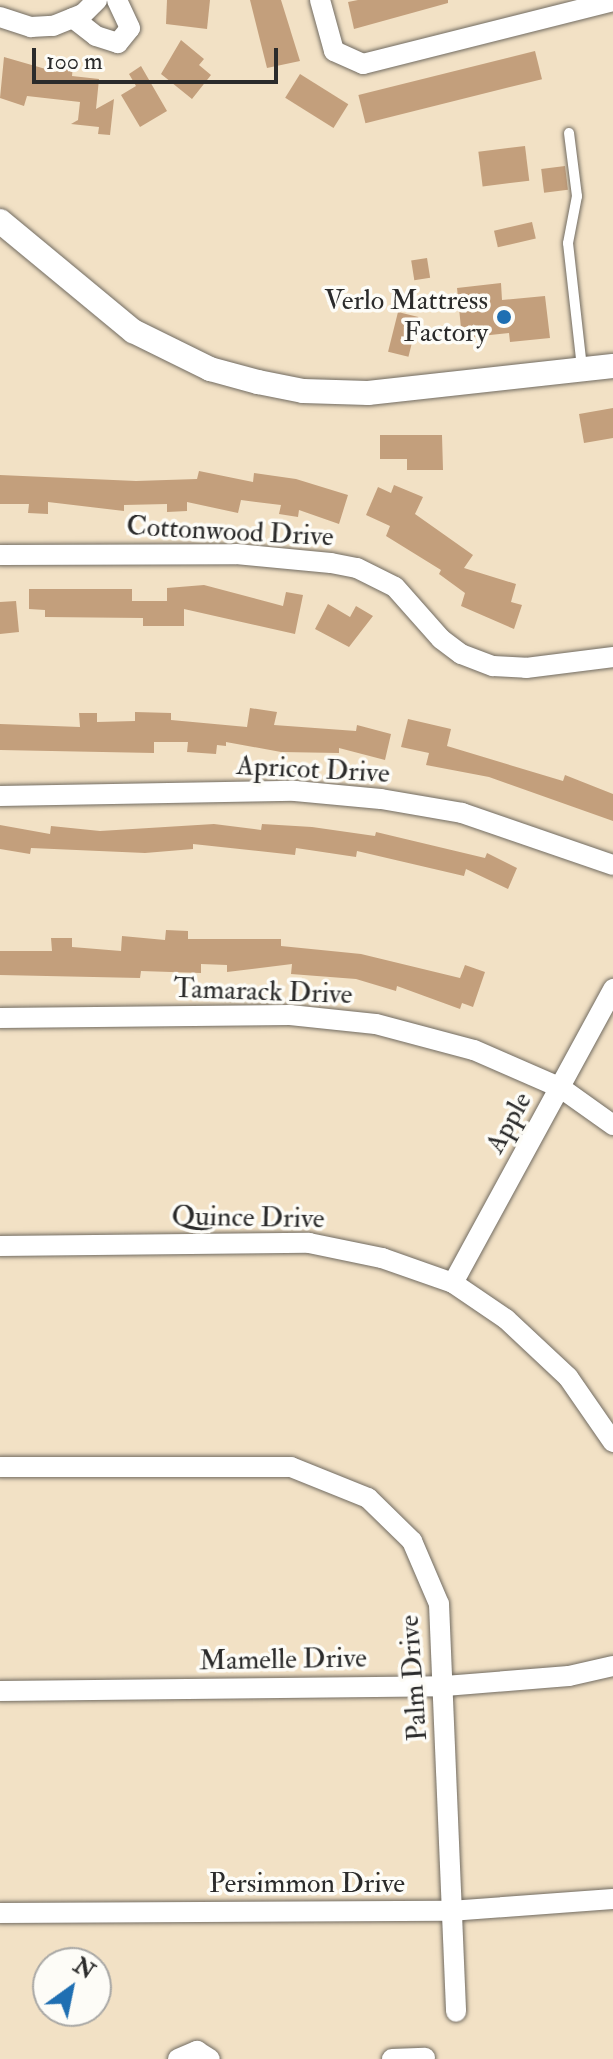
<!DOCTYPE html>
<html>
<head>
<meta charset="utf-8">
<style>
  body { margin:0 }
  #map { position:relative; width:613px; height:2059px; overflow:hidden; background:#f2e1c5; font-family:"IM FELL Double Pica",serif }
  div>[style] { position:absolute }
  [style*='--x'] { left:calc(var(--x)*1px); top:calc(var(--y)*1px); width:calc(var(--w)*1px); rotate:calc(var(--a)*1deg) }
  .building>* { inset:0; background:#c39f7c; transform-origin:0 0 }
  .roads { filter:drop-shadow(0 0 2px #716b61) drop-shadow(0 0 2px #716b61) }
  .service>* { height:10px; margin:-5px; padding:0 5px; transform-origin:5px; border-radius:5px; background:#fff }
  .minor>* { height:20px; margin:-10px; padding:0 10px; transform-origin:10px; border-radius:10px; background:#fff }
  .tertiary>* { height:24px; margin:-12px; padding:0 12px; transform-origin:12px; border-radius:12px; background:#fff }
  .dots>* { width:22px; height:22px; translate:-50% -50%; box-sizing:border-box; border:4px solid #fdfcf7; border-radius:50% }
  span { translate:-50% -50%; white-space:nowrap; text-align:center; line-height:1.15; -webkit-text-stroke:7px #fdfcf7; paint-order:stroke }
  .poi-label { font-size:28px; color:#2b2b2b }
  .right { translate:-100% -50%; text-align:right }
  .street-label { font-size:28px; color:#2b2b2b }
  .north { position:absolute; left:32px; top:1947px; width:80px; height:80px; box-sizing:border-box; background:#fdfcf7; border:2px solid #a9a8a5; border-radius:50%; rotate:33deg; font-size:22px; font-weight:700; line-height:32px; text-align:center; color:#2b2b2b }
  .north::after { content:''; display:block; margin:auto; width:28px; height:36px; background:#1f6fb2; clip-path:polygon(50% 0,100% 100%,50% 72%,0 100%) }
  .scale { position:absolute; left:32px; top:48px; width:246px; height:36px; box-sizing:border-box; border:4px solid #2b2b2b; border-top:0; padding-left:10px; font-size:24px; line-height:28px; white-space:nowrap; color:#2b2b2b; -webkit-text-stroke:6px #fdfcf7; paint-order:stroke }
</style>
</head>
<body>
<div id="map">
  <div class="building">
    <i style="clip-path:polygon(167px 0,210px 0,207px 29px,166px 24px)"></i>
    <i style="clip-path:polygon(250px 0,281px 0,300px 61px,267px 68px)"></i>
    <i style="clip-path:polygon(358px 0,448px 0,448px 3px,354px 29px,348px 2px)"></i>
    <i style="clip-path:polygon(181px 40px,204px 59px,199px 65px,211px 75px,192px 99px,161px 74px)"></i>
    <i style="left:535px;top:51px;width:29px;height:182px;rotate:76deg"></i>
    <i style="clip-path:polygon(4px 57px,56px 72px,58px 63px,73px 65px,72px 76px,99px 79px,96px 109px,114px 99px,110px 135px,98px 134px,99px 127px,71px 124px,78px 120px,80px 102px,27px 96px,24px 106px,0 98px)"></i>
    <i style="clip-path:polygon(141px 66px,167px 111px,140px 127px,121px 95px,136px 86px,129px 74px)"></i>
    <i style="left:300px;top:74px;width:57px;height:28px;rotate:32deg"></i>
    <i style="left:525px;top:146px;width:35px;height:47px;rotate:83deg"></i>
    <i style="left:565px;top:166px;width:24px;height:24px;rotate:83deg"></i>
    <i style="left:532px;top:222px;width:17px;height:39px;rotate:77deg"></i>
    <i style="left:427px;top:258px;width:20px;height:16px;rotate:81deg"></i>
    <i style="clip-path:polygon(501px 283px,502px 300px,545px 296px,550px 338px,510px 342px,509px 333px,462px 338px,457px 288px)"></i>
    <i style="left:398px;top:312px;width:21px;height:41px;rotate:14deg"></i>
    <i style="clip-path:polygon(613px 408px,613px 438px,584px 443px,579px 414px)"></i>
    <i style="clip-path:polygon(380px 435px,442px 435px,443px 470px,407px 470px,407px 459px,380px 459px)"></i>
    <i style="clip-path:polygon(199px 471px,253px 482px,254px 473px,296px 479px,348px 495px,339px 524px,299px 510px,298px 517px,279px 514px,281px 505px,241px 500px,238px 513px,187px 502px,187px 511px,167px 512px,167px 504px,124px 505px,124px 511px,48px 502px,48px 514px,28px 513px,29px 504px,0 504px,0 475px,136px 481px,197px 479px)"></i>
    <i style="clip-path:polygon(394px 485px,423px 497px,415px 514px,473px 555px,464px 568px,516px 584px,511px 602px,522px 605px,514px 629px,461px 606px,465px 593px,439px 574px,441px 570px,386px 536px,390px 526px,366px 515px,378px 487px,391px 493px)"></i>
    <i style="clip-path:polygon(204px 585px,283px 606px,286px 592px,303px 595px,295px 634px,184px 609px,184px 626px,143px 626px,143px 618px,45px 617px,45px 610px,29px 609px,29px 589px,132px 589px,132px 601px,167px 601px,167px 588px)"></i>
    <i style="clip-path:polygon(16px 601px,19px 632px,0 634px,0 602px)"></i>
    <i style="clip-path:polygon(328px 604px,350px 617px,356px 606px,373px 616px,349px 647px,315px 629px)"></i>
    <i style="clip-path:polygon(250px 708px,277px 712px,274px 725px,356px 731px,357px 725px,391px 734px,385px 760px,339px 748px,339px 753px,281px 752px,226px 742px,226px 746px,217px 745px,216px 754px,187px 752px,188px 742px,154px 742px,154px 753px,0 750px,0 724px,80px 727px,79px 713px,97px 713px,97px 722px,135px 721px,135px 712px,171px 713px,171px 720px,247px 727px)"></i>
    <i style="clip-path:polygon(408px 719px,451px 729px,447px 746px,563px 781px,565px 775px,613px 794px,613px 821px,489px 777px,426px 765px,429px 753px,401px 747px)"></i>
    <i style="clip-path:polygon(214px 824px,261px 830px,262px 824px,312px 827px,375px 836px,376px 832px,485px 858px,487px 853px,517px 868px,508px 889px,466px 869px,464px 876px,357px 851px,356px 857px,296px 848px,295px 855px,193px 844px,193px 849px,145px 853px,31px 848px,30px 854px,0 849px,0 825px,50px 834px,51px 826px,100px 831px)"></i>
    <i style="clip-path:polygon(166px 930px,188px 931px,188px 939px,281px 939px,281px 946px,361px 954px,460px 978px,465px 965px,485px 972px,473px 1007px,462px 1003px,460px 1009px,397px 986px,396px 991px,356px 979px,291px 974px,292px 964px,227px 972px,227px 965px,201px 964px,201px 973px,141px 971px,140px 978px,0 975px,0 951px,52px 951px,51px 938px,72px 938px,72px 947px,121px 951px,122px 936px,165px 940px)"></i>
  </div>
  <div class="roads">
    <div class="service">
      <i style="--x:569;--y:133;--w:64;--a:82.8"></i>
      <i style="--x:577;--y:196;--w:48;--a:100.8"></i>
      <i style="--x:568;--y:243;--w:126;--a:83.6"></i>
    </div>
    <div class="minor">
      <i style="--x:320;--y:0;--w:53;--a:74.6"></i>
      <i style="--x:334;--y:51;--w:32;--a:24"></i>
      <i style="--x:363;--y:64;--w:258;--a:-14.1"></i>
      <i style="--x:0;--y:17;--w:33;--a:18"></i>
      <i style="--x:31;--y:27;--w:22;--a:-3"></i>
      <i style="--x:53;--y:26;--w:32;--a:-22"></i>
      <i style="--x:83;--y:14;--w:20;--a:-45"></i>
      <i style="--x:73;--y:18;--w:29;--a:38"></i>
      <i style="--x:96;--y:36;--w:23;--a:18"></i>
      <i style="--x:118;--y:43;--w:19;--a:-51"></i>
      <i style="--x:130;--y:28;--w:31;--a:-115"></i>
      <i style="--x:0;--y:555;--w:236;--a:-0.2"></i>
      <i style="--x:236;--y:554;--w:95;--a:5.4"></i>
      <i style="--x:331;--y:563;--w:26;--a:11"></i>
      <i style="--x:357;--y:568;--w:42;--a:26.6"></i>
      <i style="--x:395;--y:587;--w:69;--a:48.5"></i>
      <i style="--x:441;--y:639;--w:25;--a:37"></i>
      <i style="--x:461;--y:654;--w:34;--a:21"></i>
      <i style="--x:493;--y:666;--w:33;--a:3"></i>
      <i style="--x:526;--y:668;--w:88;--a:-7.2"></i>
      <i style="--x:0;--y:796;--w:295;--a:-1"></i>
      <i style="--x:295;--y:791;--w:86;--a:5.3"></i>
      <i style="--x:381;--y:799;--w:82;--a:9.8"></i>
      <i style="--x:462;--y:813;--w:160;--a:19"></i>
      <i style="--x:0;--y:1018;--w:290;--a:-0.6"></i>
      <i style="--x:290;--y:1015;--w:86;--a:6"></i>
      <i style="--x:376;--y:1024;--w:101;--a:14.9"></i>
      <i style="--x:474;--y:1050;--w:95;--a:23.6"></i>
      <i style="--x:561;--y:1088;--w:64;--a:35.4"></i>
      <i style="--x:0;--y:1246;--w:309;--a:-0.6"></i>
      <i style="--x:309;--y:1243;--w:75;--a:11.6"></i>
      <i style="--x:382;--y:1258;--w:75;--a:19.4"></i>
      <i style="--x:453;--y:1283;--w:64;--a:34.2"></i>
      <i style="--x:506;--y:1319;--w:85;--a:43.1"></i>
      <i style="--x:568;--y:1377;--w:79;--a:55.3"></i>
      <i style="--x:453;--y:1283;--w:335;--a:-61.4"></i>
      <i style="--x:0;--y:1467;--w:291;--a:0"></i>
      <i style="--x:291;--y:1467;--w:83;--a:21.9"></i>
      <i style="--x:368;--y:1498;--w:62;--a:44.3"></i>
      <i style="--x:412;--y:1541;--w:69;--a:66.8"></i>
      <i style="--x:439;--y:1604;--w:408;--a:87.6"></i>
      <i style="--x:0;--y:1691;--w:445;--a:-0.6"></i>
      <i style="--x:445;--y:1686;--w:124;--a:-4.6"></i>
      <i style="--x:569;--y:1676;--w:45;--a:-12.8"></i>
      <i style="--x:0;--y:1913;--w:450;--a:-0.3"></i>
      <i style="--x:450;--y:1911;--w:163;--a:-4.2"></i>
      <i style="--x:178;--y:2059;--w:21;--a:-23"></i>
      <i style="--x:197;--y:2051;--w:15;--a:32"></i>
      <i style="--x:392;--y:2059;--w:33;--a:-2"></i>
    </div>
    <div class="tertiary">
      <i style="--x:0;--y:221;--w:173;--a:39.6"></i>
      <i style="--x:133;--y:331;--w:86;--a:26.3"></i>
      <i style="--x:210;--y:369;--w:50;--a:15.2"></i>
      <i style="--x:258;--y:382;--w:46;--a:11.3"></i>
      <i style="--x:303;--y:391;--w:65;--a:1.8"></i>
      <i style="--x:368;--y:393;--w:246;--a:-6.3"></i>
    </div>
  </div>
  <div class="dots">
    <i style="left:504px;top:317px;background:#1f6fb2"></i>
  </div>
  <div class="poi-label">
    <span class="right" style="left:488px;top:317px">Verlo Mattress<br>Factory</span>
  </div>
  <div class="street-label">
    <span style="left:230px;top:532px;rotate:3deg">Cottonwood Drive</span>
    <span style="left:313px;top:770px;rotate:3deg">Apricot Drive</span>
    <span style="left:263px;top:992px;rotate:2deg">Tamarack Drive</span>
    <span style="left:509px;top:1123px;rotate:-61deg">Apple</span>
    <span style="left:248px;top:1218px;rotate:1deg">Quince Drive</span>
    <span style="left:283px;top:1660px;rotate:-1deg">Mamelle Drive</span>
    <span style="left:414px;top:1678px;rotate:-94deg">Palm Drive</span>
    <span style="left:307px;top:1884px">Persimmon Drive</span>
  </div>
  <div class="north">N</div>
  <div class="scale">100 m</div>
</div>
</body>
</html>
